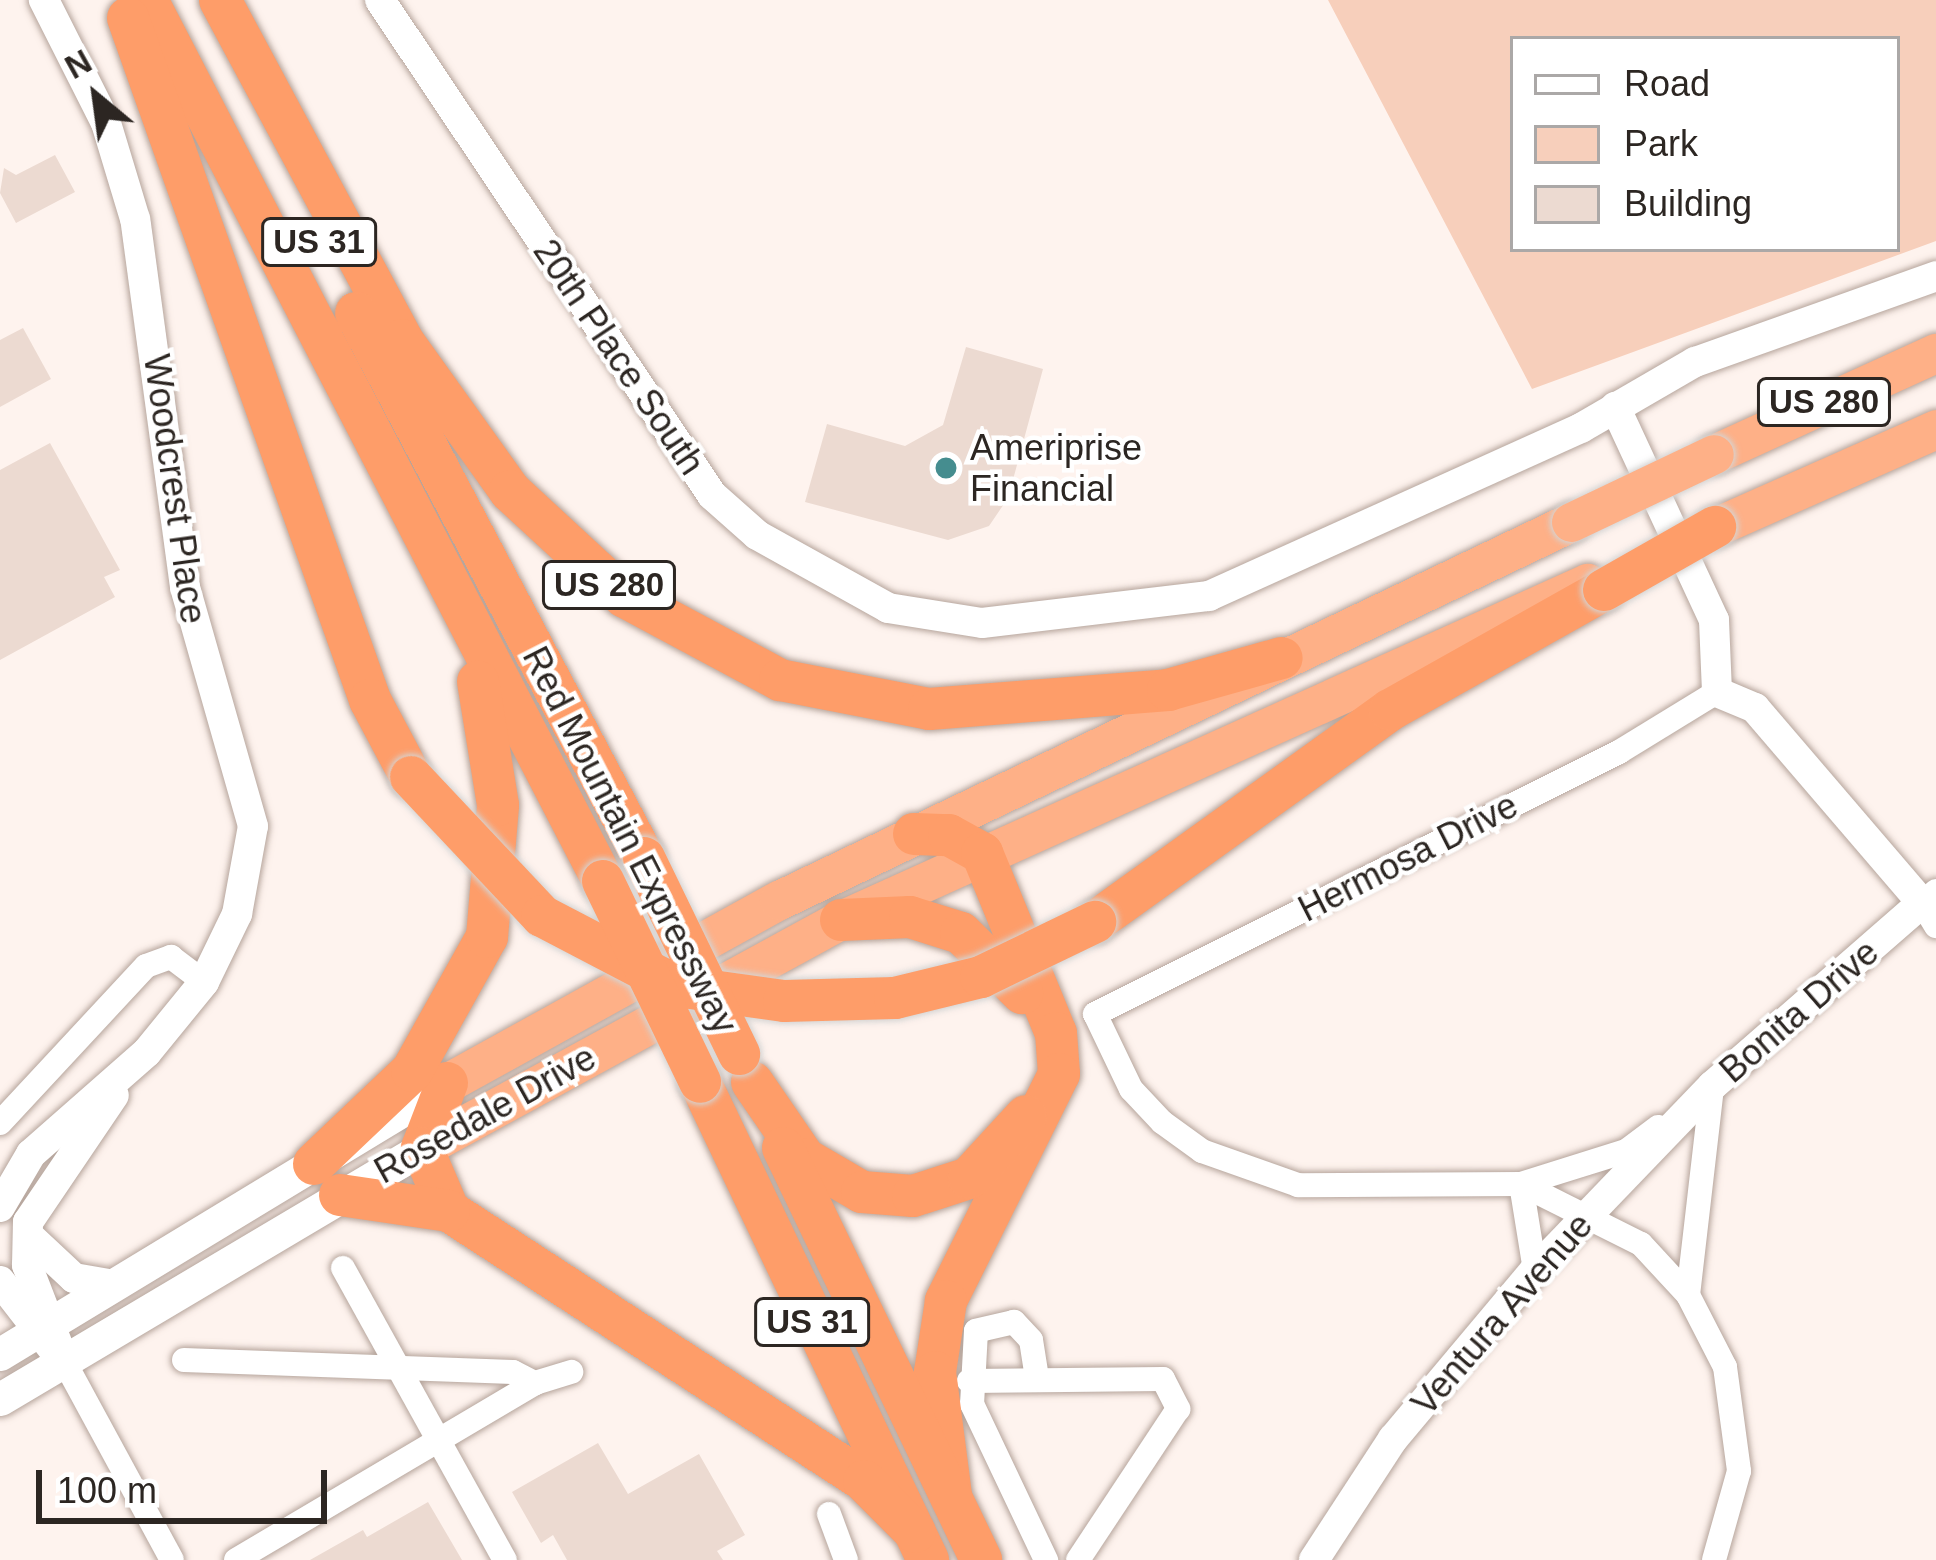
<!DOCTYPE html>
<html>
<head>
<meta charset="utf-8">
<style>
  body { margin:0 }
  #map { position:relative; width:1936px; height:1560px; overflow:hidden; background:#fef3ee; font-family:Arial,sans-serif }
  div>[style] { position:absolute }
  [style*='--x'] { left:calc(var(--x)*1px); top:calc(var(--y)*1px); width:calc(var(--w)*1px); rotate:calc(var(--a)*1deg) }
  .green>* { inset:0; background:#f7cfbb }
  .building>* { inset:0; background:#ecdad1 }
  .roads { filter:drop-shadow(0 0 3px #b6a59c) drop-shadow(0 0 3px #b6a59c) }
  .minor>* { height:24px; margin:-12px; padding:0 12px; transform-origin:12px; border-radius:12px; background:#fff }
  .tertiary>* { height:30px; margin:-15px; padding:0 15px; transform-origin:15px; border-radius:15px; background:#fff }
  .secondary>* { height:33px; margin:-16.5px; padding:0 16.5px; transform-origin:16.5px; border-radius:16.5px; background:#fff }
  .trunk>* { height:39px; margin:-19.5px; padding:0 19.5px; transform-origin:19.5px; border-radius:19.5px; background:#feb087 }
  .motorway>* { height:42px; margin:-21px; padding:0 21px; transform-origin:21px; border-radius:21px; background:#fe9d69 }
  .bridges { filter:drop-shadow(0 0 3px #d5d4d3) drop-shadow(0 0 3px #d5d4d3) }
  .trunk-bridge>* { height:39px; margin:-19.5px; padding:0 19.5px; transform-origin:19.5px; border-radius:19.5px; background:#feb087 }
  .motorway-bridge>* { height:42px; margin:-21px; padding:0 21px; transform-origin:21px; border-radius:21px; background:#fe9d69 }
  .dots>* { width:33px; height:33px; translate:-50% -50%; box-sizing:border-box; border:6px solid #fff; border-radius:50% }
  span { translate:-50% -50%; white-space:nowrap; text-align:center; line-height:1.15; -webkit-text-stroke:9px #fff; paint-order:stroke }
  .shield-label span { padding:3px 9px; background:#fff; border:3px solid; border-radius:9px; -webkit-text-stroke-width:0 }
  .shield-label { font-size:33px; color:#2c2622; font-weight:700 }
  .street-label { font-size:36px; color:#2c2622 }
  .poi-label { font-size:36px; color:#2c2622 }
  .left { translate:0 -50%; text-align:left }
  .legend { position:absolute; left:1510px; top:36px; width:390px; height:216px; box-sizing:border-box; background:#fff; border:3px solid #aba8a7; margin:0; padding:15px 21px; list-style:none; font-size:36px; color:#2c2622 }
  .legend li { display:flex; align-items:center; gap:24px; height:60px }
  .legend b { width:60px; border:3px solid #aba8a7 }
  .north { position:absolute; left:36px; top:36px; width:120px; height:120px; -webkit-text-stroke:9px #fff; paint-order:stroke; rotate:331deg; font-size:33px; font-weight:700; line-height:48px; text-align:center; color:#2c2622 }
  .north::after { content:''; display:block; margin:auto; width:42px; height:54px; background:#2c2622; clip-path:polygon(50% 0,100% 100%,50% 72%,0 100%) }
  .scale { position:absolute; left:36px; top:1470px; width:291px; height:54px; box-sizing:border-box; border:6px solid #2c2622; border-top:0; padding-left:15px; font-size:36px; line-height:42px; white-space:nowrap; color:#2c2622; -webkit-text-stroke:9px #fff; paint-order:stroke }
</style>
</head>
<body>
<div id="map">
  <div class="green">
    <i style="clip-path:polygon(evenodd,1328px 0,1936px 0,1936px 241px,1532px 389px,1328px 0,1513px 39px,1897px 39px,1897px 249px,1513px 249px,1513px 39px)"></i>
  </div>
  <div class="building">
    <i style="clip-path:polygon(55px 155px,75px 192px,16px 223px,0 193px,4px 168px,16px 175px)"></i>
    <i style="clip-path:polygon(23px 328px,51px 379px,0 407px,0 340px)"></i>
    <i style="clip-path:polygon(966px 347px,1043px 369px,1008px 498px,989px 526px,948px 540px,805px 502px,827px 424px,905px 446px,943px 425px)"></i>
    <i style="clip-path:polygon(50px 443px,120px 570px,104px 577px,115px 597px,0 660px,0 470px)"></i>
    <i style="clip-path:polygon(598px 1443px,628px 1494px,699px 1454px,745px 1535px,717px 1551px,723px 1560px,567px 1560px,553px 1535px,541px 1543px,512px 1492px)"></i>
    <i style="clip-path:polygon(428px 1502px,462px 1560px,310px 1560px,363px 1530px,367px 1537px)"></i>
  </div>
  <div class="roads">
    <div class="minor">
      <i style="--x:1936;--y:891;--w:18;--a:139"></i>
      <i style="--x:1922;--y:903;--w:27;--a:59"></i>
      <i style="--x:0;--y:1123;--w:214;--a:-47.1"></i>
      <i style="--x:146;--y:966;--w:27;--a:-20"></i>
      <i style="--x:171;--y:957;--w:41;--a:37.1"></i>
      <i style="--x:1658;--y:1127;--w:40;--a:143"></i>
      <i style="--x:1626;--y:1151;--w:110;--a:162.6"></i>
      <i style="--x:1521;--y:1184;--w:223;--a:179.7"></i>
      <i style="--x:1298;--y:1185;--w:102;--a:-160.5"></i>
      <i style="--x:1202;--y:1151;--w:49;--a:-144.1"></i>
      <i style="--x:1162;--y:1122;--w:45;--a:-133.2"></i>
      <i style="--x:1131;--y:1089;--w:83;--a:-115.6"></i>
      <i style="--x:1095;--y:1014;--w:586;--a:-26.57"></i>
      <i style="--x:1619;--y:752;--w:115;--a:-31.5"></i>
      <i style="--x:1521;--y:1184;--w:134;--a:26.6"></i>
      <i style="--x:1641;--y:1244;--w:69;--a:47.3"></i>
      <i style="--x:1688;--y:1295;--w:81;--a:62.8"></i>
      <i style="--x:1725;--y:1367;--w:105;--a:82.3"></i>
      <i style="--x:1739;--y:1471;--w:92;--a:105.7"></i>
      <i style="--x:1521;--y:1184;--w:87;--a:80.8"></i>
      <i style="--x:343;--y:1268;--w:334;--a:61"></i>
      <i style="--x:1688;--y:1295;--w:210;--a:-83.4"></i>
      <i style="--x:184;--y:1360;--w:329;--a:2.1"></i>
      <i style="--x:513;--y:1372;--w:25;--a:27"></i>
      <i style="--x:535;--y:1383;--w:38;--a:-17"></i>
      <i style="--x:64;--y:1361;--w:226;--a:61.5"></i>
      <i style="--x:1037;--y:1378;--w:38;--a:-99"></i>
      <i style="--x:1031;--y:1340;--w:25;--a:-133"></i>
      <i style="--x:1014;--y:1322;--w:39;--a:167"></i>
      <i style="--x:976;--y:1331;--w:73;--a:93.1"></i>
      <i style="--x:972;--y:1404;--w:173;--a:64.6"></i>
      <i style="--x:969;--y:1381;--w:194;--a:-0.6"></i>
      <i style="--x:1163;--y:1379;--w:34;--a:63"></i>
      <i style="--x:1178;--y:1409;--w:181;--a:123.5"></i>
      <i style="--x:829;--y:1514;--w:49;--a:69.7"></i>
      <i style="--x:236;--y:1560;--w:347;--a:-30.6"></i>
    </div>
    <div class="tertiary">
      <i style="--x:380;--y:0;--w:596;--a:56.15"></i>
      <i style="--x:712;--y:495;--w:60;--a:41.6"></i>
      <i style="--x:757;--y:535;--w:150;--a:29.1"></i>
      <i style="--x:888;--y:608;--w:95;--a:9.1"></i>
      <i style="--x:982;--y:623;--w:229;--a:-6.8"></i>
      <i style="--x:1209;--y:596;--w:408;--a:-24.3"></i>
      <i style="--x:1581;--y:428;--w:132;--a:-30.1"></i>
      <i style="--x:1695;--y:362;--w:256;--a:-19.6"></i>
      <i style="--x:0;--y:1207;--w:61;--a:-59.7"></i>
      <i style="--x:31;--y:1154;--w:154;--a:-41.3"></i>
      <i style="--x:147;--y:1052;--w:90;--a:-50.8"></i>
      <i style="--x:204;--y:982;--w:76;--a:-64.1"></i>
      <i style="--x:237;--y:914;--w:89;--a:-79.7"></i>
      <i style="--x:253;--y:826;--w:248;--a:-105.9"></i>
      <i style="--x:185;--y:587;--w:371;--a:-97.7"></i>
      <i style="--x:135;--y:219;--w:100;--a:-106.8"></i>
      <i style="--x:106;--y:123;--w:138;--a:-116.8"></i>
      <i style="--x:30;--y:1237;--w:60;--a:43"></i>
      <i style="--x:74;--y:1278;--w:41;--a:9.9"></i>
      <i style="--x:0;--y:1281;--w:85;--a:52.2"></i>
      <i style="--x:64;--y:1361;--w:103;--a:-111.1"></i>
      <i style="--x:27;--y:1265;--w:43;--a:-88.7"></i>
      <i style="--x:28;--y:1222;--w:153;--a:-55.9"></i>
      <i style="--x:1314;--y:1560;--w:145;--a:-56.9"></i>
      <i style="--x:1393;--y:1439;--w:221;--a:-50"></i>
      <i style="--x:1535;--y:1270;--w:255;--a:-46.1"></i>
      <i style="--x:1712;--y:1086;--w:279;--a:-41.1"></i>
      <i style="--x:1922;--y:903;--w:257;--a:-130.6"></i>
      <i style="--x:1755;--y:708;--w:41;--a:-157.2"></i>
      <i style="--x:1717;--y:692;--w:72;--a:-92.4"></i>
      <i style="--x:1714;--y:620;--w:235;--a:-114.9"></i>
    </div>
    <div class="secondary">
      <i style="--x:0;--y:1354;--w:523;--a:-31.23"></i>
      <i style="--x:0;--y:1399;--w:491;--a:-30.7"></i>
    </div>
    <div class="trunk">
      <i style="--x:1714;--y:454;--w:244;--a:-24.5"></i>
      <i style="--x:1715;--y:527;--w:242;--a:-23.9"></i>
      <i style="--x:447;--y:1083;--w:379;--a:-28.9"></i>
      <i style="--x:779;--y:900;--w:878;--a:-25.51"></i>
      <i style="--x:422;--y:1148;--w:477;--a:-28.6"></i>
      <i style="--x:841;--y:920;--w:819;--a:-24.31"></i>
    </div>
    <div class="motorway">
      <i style="--x:147;--y:0;--w:992;--a:62.63"></i>
      <i style="--x:220;--y:0;--w:386;--a:61.8"></i>
      <i style="--x:402;--y:340;--w:186;--a:54.4"></i>
      <i style="--x:510;--y:491;--w:156;--a:42.7"></i>
      <i style="--x:625;--y:597;--w:176;--a:28.2"></i>
      <i style="--x:780;--y:680;--w:152;--a:11"></i>
      <i style="--x:929;--y:709;--w:240;--a:-4.5"></i>
      <i style="--x:1168;--y:690;--w:118;--a:-15.7"></i>
      <i style="--x:128;--y:18;--w:724;--a:70.46"></i>
      <i style="--x:370;--y:700;--w:87;--a:62"></i>
      <i style="--x:356;--y:313;--w:616;--a:62.15"></i>
      <i style="--x:914;--y:834;--w:35;--a:2"></i>
      <i style="--x:949;--y:835;--w:38;--a:29"></i>
      <i style="--x:982;--y:853;--w:195;--a:67.7"></i>
      <i style="--x:1056;--y:1033;--w:41;--a:85.8"></i>
      <i style="--x:1059;--y:1074;--w:254;--a:116.5"></i>
      <i style="--x:946;--y:1301;--w:72;--a:98.8"></i>
      <i style="--x:935;--y:1372;--w:124;--a:82.6"></i>
      <i style="--x:841;--y:920;--w:69;--a:-2.5"></i>
      <i style="--x:910;--y:917;--w:53;--a:17.4"></i>
      <i style="--x:961;--y:933;--w:86;--a:44.5"></i>
      <i style="--x:1095;--y:922;--w:363;--a:-35.7"></i>
      <i style="--x:1390;--y:710;--w:245;--a:-29.3"></i>
      <i style="--x:700;--y:1082;--w:530;--a:64.5"></i>
      <i style="--x:752;--y:1082;--w:93;--a:55.5"></i>
      <i style="--x:805;--y:1159;--w:66;--a:30.1"></i>
      <i style="--x:862;--y:1192;--w:51;--a:4.5"></i>
      <i style="--x:913;--y:1196;--w:59;--a:-17.8"></i>
      <i style="--x:969;--y:1178;--w:84;--a:-47.4"></i>
      <i style="--x:447;--y:1083;--w:70;--a:111"></i>
      <i style="--x:422;--y:1148;--w:69;--a:66.8"></i>
      <i style="--x:449;--y:1211;--w:495;--a:33"></i>
      <i style="--x:864;--y:1481;--w:72;--a:45"></i>
      <i style="--x:783;--y:1148;--w:457;--a:64.3"></i>
      <i style="--x:314;--y:1164;--w:135;--a:-43.5"></i>
      <i style="--x:412;--y:1071;--w:154;--a:-60.8"></i>
      <i style="--x:487;--y:937;--w:132;--a:-85.2"></i>
      <i style="--x:498;--y:805;--w:125;--a:-99.2"></i>
      <i style="--x:340;--y:1195;--w:110;--a:8.4"></i>
    </div>
  </div>
  <div class="bridges">
    <div class="trunk-bridge">
      <i style="--x:1571;--y:522;--w:158;--a:-25.4"></i>
    </div>
    <div class="motorway-bridge">
      <i style="--x:1604;--y:590;--w:128;--a:-29.6"></i>
      <i style="--x:411;--y:777;--w:191;--a:46.7"></i>
      <i style="--x:542;--y:916;--w:151;--a:27.6"></i>
      <i style="--x:676;--y:986;--w:109;--a:7.9"></i>
      <i style="--x:784;--y:1001;--w:111;--a:-1.5"></i>
      <i style="--x:895;--y:998;--w:89;--a:-13.7"></i>
      <i style="--x:981;--y:977;--w:127;--a:-25.8"></i>
      <i style="--x:644;--y:858;--w:218;--a:64.1"></i>
      <i style="--x:603;--y:881;--w:223;--a:64.2"></i>
    </div>
  </div>
  <div class="dots">
    <i style="left:946px;top:468px;background:#458d8f"></i>
  </div>
  <div class="shield-label">
    <span style="left:319px;top:242px">US 31</span>
    <span style="left:1824px;top:402px">US 280</span>
    <span style="left:609px;top:585px">US 280</span>
    <span style="left:812px;top:1322px">US 31</span>
  </div>
  <div class="street-label">
    <span style="left:619px;top:357px;rotate:56deg">20th Place South</span>
    <span style="left:175px;top:489px;rotate:82deg">Woodcrest Place</span>
    <span style="left:630px;top:840px;rotate:63deg">Red Mountain Expressway</span>
    <span style="left:1408px;top:857px;rotate:-27deg">Hermosa Drive</span>
    <span style="left:1799px;top:1011px;rotate:-41deg">Bonita Drive</span>
    <span style="left:485px;top:1114px;rotate:-29deg">Rosedale Drive</span>
    <span style="left:1502px;top:1314px;rotate:-49deg">Ventura Avenue</span>
  </div>
  <div class="poi-label">
    <span class="left" style="left:970px;top:468px">Ameriprise<br>Financial</span>
  </div>
  <ul class="legend">
  <li><b style="height:15px;background:#fff"></b>Road</li>
  <li><b style="height:33px;background:#f7cfbb"></b>Park</li>
  <li><b style="height:33px;background:#ecdad1"></b>Building</li>
  </ul>
  <div class="north">N</div>
  <div class="scale">100 m</div>
</div>
</body>
</html>
